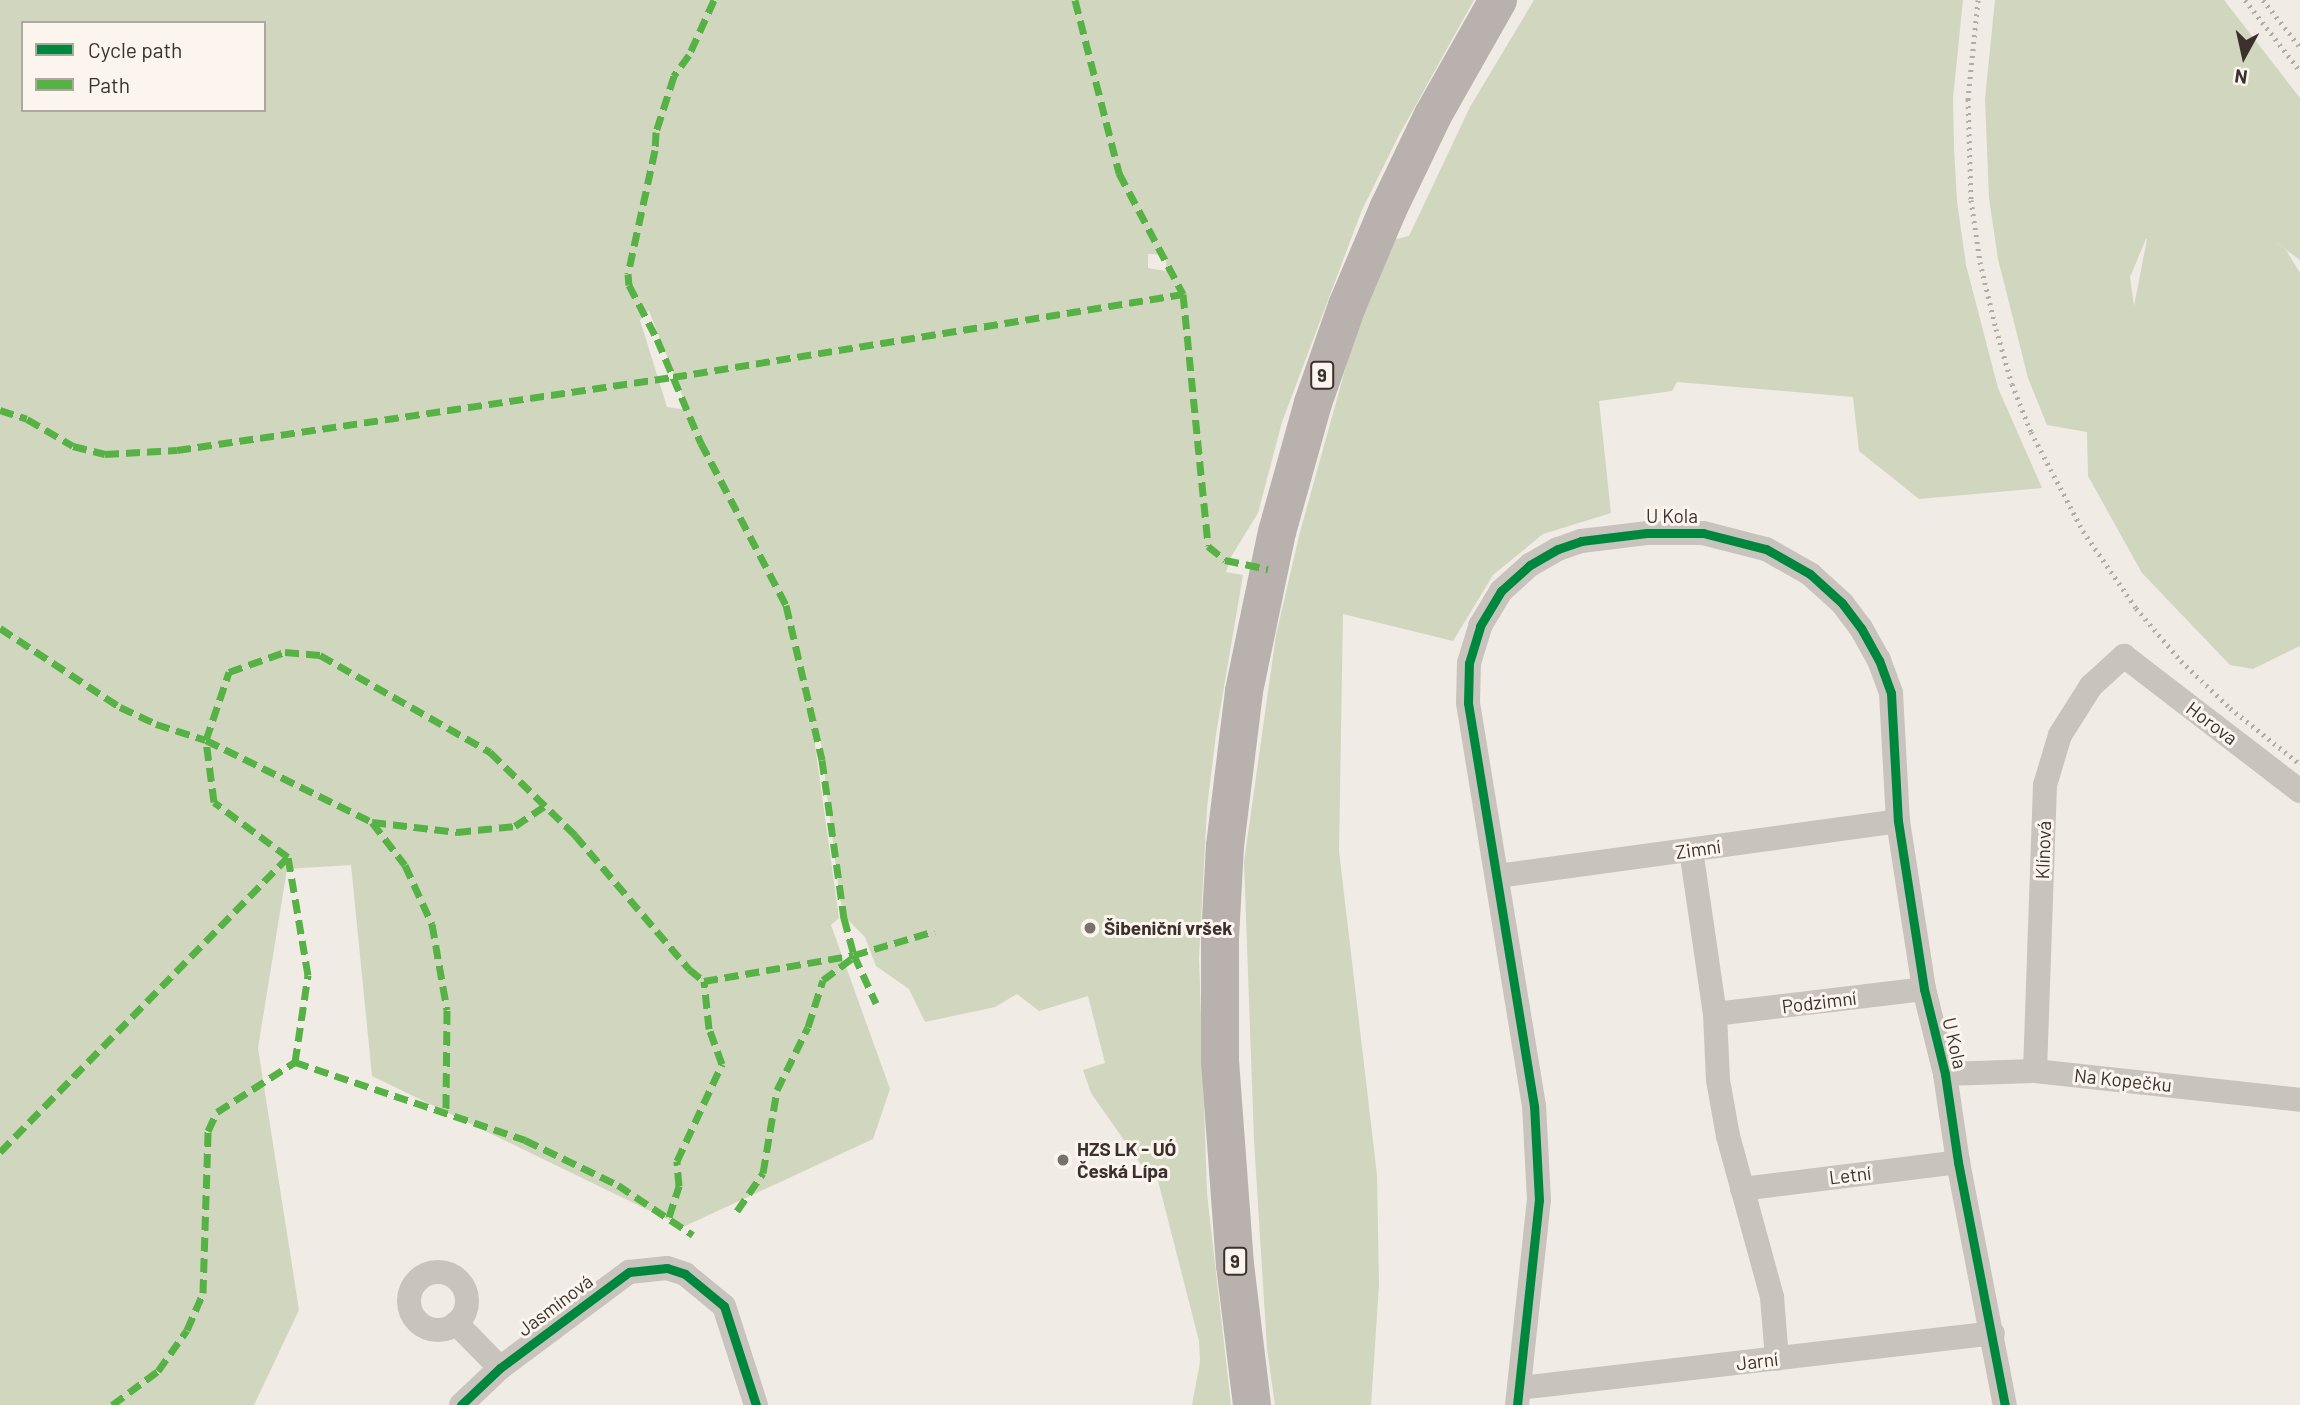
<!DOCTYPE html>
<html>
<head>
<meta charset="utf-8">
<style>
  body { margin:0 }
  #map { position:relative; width:2300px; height:1405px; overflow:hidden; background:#f0ebe5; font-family:Barlow,sans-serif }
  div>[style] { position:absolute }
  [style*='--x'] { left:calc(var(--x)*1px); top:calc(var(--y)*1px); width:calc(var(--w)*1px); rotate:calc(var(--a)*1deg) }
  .green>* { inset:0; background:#d1d6bf }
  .street>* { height:24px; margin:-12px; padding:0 12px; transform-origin:12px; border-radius:12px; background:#c9c3be }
  .street>.ring { margin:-12px; padding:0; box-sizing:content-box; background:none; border:24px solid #c9c3be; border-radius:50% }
  .primary>* { height:38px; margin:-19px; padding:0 19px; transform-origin:19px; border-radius:19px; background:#b8b1ad }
  .rail>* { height:5px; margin-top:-2.5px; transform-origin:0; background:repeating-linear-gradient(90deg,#b1aca8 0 2px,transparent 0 7px) }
  .quiet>* { height:7px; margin-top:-3.5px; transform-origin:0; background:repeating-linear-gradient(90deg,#57b246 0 14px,transparent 0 21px) }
  .cycleway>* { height:9px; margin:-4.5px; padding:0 4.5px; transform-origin:4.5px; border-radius:4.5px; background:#00873e }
  .dots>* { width:19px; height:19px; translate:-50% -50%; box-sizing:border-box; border:4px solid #fbf5ee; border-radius:50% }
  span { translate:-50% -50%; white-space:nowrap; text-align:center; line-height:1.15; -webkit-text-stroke:6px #fbf5ee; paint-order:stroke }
  .shield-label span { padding:2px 5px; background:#fbf5ee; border:2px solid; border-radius:5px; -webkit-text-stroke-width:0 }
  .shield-label { font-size:18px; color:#3b302b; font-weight:700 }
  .street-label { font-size:19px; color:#3b302b }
  .poi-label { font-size:19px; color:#3b302b; font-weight:700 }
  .left { translate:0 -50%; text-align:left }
  .legend { position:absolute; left:21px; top:21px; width:245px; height:91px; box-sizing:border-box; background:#fbf5ee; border:2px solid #aea6a0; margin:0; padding:9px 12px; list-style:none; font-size:21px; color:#3b302b }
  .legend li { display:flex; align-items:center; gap:14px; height:35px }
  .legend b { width:35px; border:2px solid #aea6a0 }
  .north { position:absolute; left:2209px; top:21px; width:70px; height:70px; -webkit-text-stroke:5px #fbf5ee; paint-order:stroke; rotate:188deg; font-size:19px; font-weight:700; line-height:28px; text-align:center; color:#3b302b }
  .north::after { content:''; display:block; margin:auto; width:24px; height:32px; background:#3b302b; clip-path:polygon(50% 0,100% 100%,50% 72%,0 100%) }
</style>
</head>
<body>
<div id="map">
  <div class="green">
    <i style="clip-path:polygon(evenodd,0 0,1474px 0,1398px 137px,1362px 210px,1282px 422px,1258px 513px,1231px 557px,1226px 572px,1243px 575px,1216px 734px,1207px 808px,1199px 958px,1207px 1193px,1231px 1405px,1192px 1405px,1200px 1362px,1199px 1341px,1155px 1169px,1142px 1166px,1091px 1093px,1083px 1070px,1105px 1063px,1088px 996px,1039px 1011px,1017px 994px,995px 1007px,925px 1022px,909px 989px,876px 966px,865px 937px,848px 920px,840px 900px,820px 736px,814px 738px,839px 918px,831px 925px,890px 1089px,873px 1139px,683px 1227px,372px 1076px,351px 865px,287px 869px,258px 1048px,299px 1310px,254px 1405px,0 1405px,0 0,23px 23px,264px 23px,264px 110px,23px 110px,23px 23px,0 0,1148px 254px,1166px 255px,1166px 271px,1148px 268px,1148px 254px,0 0,648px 311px,649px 311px,688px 410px,667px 407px,640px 320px,648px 311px)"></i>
    <i style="clip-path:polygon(1534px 0,1963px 0,1953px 98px,1954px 149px,1957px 201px,1966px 265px,1998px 388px,2042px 488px,1919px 499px,1859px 451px,1853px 397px,1677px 382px,1672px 391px,1599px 401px,1611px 513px,1543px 534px,1493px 575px,1453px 641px,1343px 614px,1339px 851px,1377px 1175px,1379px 1285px,1371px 1405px,1275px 1405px,1267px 1349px,1254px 1140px,1244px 862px,1276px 635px,1300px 532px,1353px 341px,1393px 240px,1409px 236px,1470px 107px)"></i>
    <i style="clip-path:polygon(evenodd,1995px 0,2224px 0,2300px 98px,2300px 260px,2273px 240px,2286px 250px,2300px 273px,2300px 646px,2253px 669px,2230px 665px,2142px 573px,2088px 476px,2087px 432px,2047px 425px,2028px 378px,1998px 259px,1989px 198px,1985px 99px,1995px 0,2146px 239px,2147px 239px,2134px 306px,2130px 277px,2146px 239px)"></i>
  </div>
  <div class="street">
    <i style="--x:1691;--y:850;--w:166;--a:81.7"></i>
    <i style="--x:1715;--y:1014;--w:66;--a:87.4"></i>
    <i style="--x:1718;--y:1080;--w:57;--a:79.9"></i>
    <i style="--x:1728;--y:1136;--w:167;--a:74.7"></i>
    <i style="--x:1772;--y:1297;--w:62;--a:85.4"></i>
    <i style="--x:1498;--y:876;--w:404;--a:-7.8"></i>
    <i style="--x:1715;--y:1014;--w:210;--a:-6.8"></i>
    <i style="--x:2035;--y:1071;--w:286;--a:-88"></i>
    <i style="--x:2045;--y:785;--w:52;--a:-73.3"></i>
    <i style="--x:2060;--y:735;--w:58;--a:-57.7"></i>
    <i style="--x:2091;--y:686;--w:45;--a:-42.3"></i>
    <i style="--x:2124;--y:656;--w:222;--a:37.5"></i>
    <i style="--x:1945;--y:1074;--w:90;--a:-1.9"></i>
    <i style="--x:2035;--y:1071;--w:267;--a:6.2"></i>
    <i style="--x:1742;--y:1189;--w:218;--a:-7.1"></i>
    <i class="ring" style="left:409px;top:1272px;width:34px;height:34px"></i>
    <i style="--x:456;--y:1323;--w:63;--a:45.6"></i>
    <i style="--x:1520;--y:1388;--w:476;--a:-6.6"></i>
    <i style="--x:461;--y:1405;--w:54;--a:-43.5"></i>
    <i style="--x:500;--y:1368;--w:161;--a:-36.7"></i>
    <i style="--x:629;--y:1272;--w:38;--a:-6"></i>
    <i style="--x:667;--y:1268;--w:19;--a:18"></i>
    <i style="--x:685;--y:1274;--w:50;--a:39.4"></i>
    <i style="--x:724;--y:1306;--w:104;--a:72.1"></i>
    <i style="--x:1517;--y:1405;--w:206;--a:-83.9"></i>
    <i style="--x:1539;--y:1200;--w:94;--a:-93"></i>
    <i style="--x:1534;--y:1106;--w:408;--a:-99.3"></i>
    <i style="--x:1468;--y:703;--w:40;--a:-88.6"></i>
    <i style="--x:1469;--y:663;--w:39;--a:-73"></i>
    <i style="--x:1480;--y:626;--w:41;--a:-59"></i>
    <i style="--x:1501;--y:591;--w:39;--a:-42"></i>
    <i style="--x:1530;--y:565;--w:32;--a:-30"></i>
    <i style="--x:1558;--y:549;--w:24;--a:-19"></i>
    <i style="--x:1581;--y:541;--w:66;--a:-6.9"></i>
    <i style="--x:1647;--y:533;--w:56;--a:0"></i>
    <i style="--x:1703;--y:533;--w:65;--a:14.3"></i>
    <i style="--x:1766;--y:549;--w:51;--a:29.6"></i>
    <i style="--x:1810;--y:574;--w:43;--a:42.2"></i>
    <i style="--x:1842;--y:603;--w:31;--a:53"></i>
    <i style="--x:1861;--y:628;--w:37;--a:61"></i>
    <i style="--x:1879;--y:660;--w:35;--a:70"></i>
    <i style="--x:1891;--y:693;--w:128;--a:86.9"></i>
    <i style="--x:1898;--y:821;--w:170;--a:81.2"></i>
    <i style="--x:1924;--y:989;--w:88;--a:76.1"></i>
    <i style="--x:1945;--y:1074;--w:89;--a:81.6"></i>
    <i style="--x:1958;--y:1162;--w:248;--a:79.1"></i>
  </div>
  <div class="primary">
    <i style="--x:1252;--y:1405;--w:141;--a:-96.9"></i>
    <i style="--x:1235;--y:1265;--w:206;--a:-94.2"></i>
    <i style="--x:1220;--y:1060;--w:122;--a:-90"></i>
    <i style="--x:1220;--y:938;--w:92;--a:-86.9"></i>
    <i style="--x:1225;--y:846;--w:156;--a:-83"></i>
    <i style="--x:1244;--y:691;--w:162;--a:-78.3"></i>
    <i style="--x:1277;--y:532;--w:134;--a:-74.4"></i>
    <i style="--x:1313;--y:403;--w:103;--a:-70.7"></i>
    <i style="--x:1347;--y:306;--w:105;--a:-67.1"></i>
    <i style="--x:1388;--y:209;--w:104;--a:-64.4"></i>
    <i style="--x:1433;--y:115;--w:132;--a:-60.5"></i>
  </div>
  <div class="rail">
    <i style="--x:1978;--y:0;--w:100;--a:95.8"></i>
    <i style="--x:1968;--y:99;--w:101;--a:88.3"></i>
    <i style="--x:1971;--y:200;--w:63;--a:81.7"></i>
    <i style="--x:1980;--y:262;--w:69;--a:76.6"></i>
    <i style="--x:1996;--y:329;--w:57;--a:73.8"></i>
    <i style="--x:2012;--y:384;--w:52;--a:68.4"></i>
    <i style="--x:2031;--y:432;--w:112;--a:62.3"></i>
    <i style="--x:2083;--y:531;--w:93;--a:55.5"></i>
    <i style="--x:2136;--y:608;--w:70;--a:49.7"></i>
    <i style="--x:2181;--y:661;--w:68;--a:43.8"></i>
    <i style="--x:2230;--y:708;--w:90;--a:38.7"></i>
    <i style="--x:2245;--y:0;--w:90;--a:52.2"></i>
    <i style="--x:2263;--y:0;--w:60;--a:51.8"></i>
  </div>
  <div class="quiet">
    <i style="--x:714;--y:0;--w:60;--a:114.4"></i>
    <i style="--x:689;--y:55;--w:26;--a:126"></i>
    <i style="--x:674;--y:76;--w:59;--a:107.8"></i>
    <i style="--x:656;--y:132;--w:18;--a:93"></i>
    <i style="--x:655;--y:150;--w:127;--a:102.3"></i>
    <i style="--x:628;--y:274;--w:11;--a:85"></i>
    <i style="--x:629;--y:285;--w:61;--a:62.6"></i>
    <i style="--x:657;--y:339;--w:113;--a:67.1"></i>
    <i style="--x:701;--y:443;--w:183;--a:62.3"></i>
    <i style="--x:786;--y:605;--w:159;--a:76.9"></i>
    <i style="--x:822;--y:760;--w:160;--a:82.1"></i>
    <i style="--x:844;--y:918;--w:38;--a:75"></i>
    <i style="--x:854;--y:955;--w:53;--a:65.4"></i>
    <i style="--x:1075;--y:0;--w:179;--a:75.7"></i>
    <i style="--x:1119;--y:173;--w:137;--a:62.1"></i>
    <i style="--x:1183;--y:294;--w:253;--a:84.3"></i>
    <i style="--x:1208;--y:546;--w:22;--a:39"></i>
    <i style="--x:1225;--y:560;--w:44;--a:11.8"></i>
    <i style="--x:0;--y:410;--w:28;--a:18"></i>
    <i style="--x:27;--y:419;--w:53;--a:30.4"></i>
    <i style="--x:73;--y:446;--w:33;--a:14"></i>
    <i style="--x:105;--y:454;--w:72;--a:-3.2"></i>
    <i style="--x:177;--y:450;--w:501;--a:-8.37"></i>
    <i style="--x:673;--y:377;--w:517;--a:-9.24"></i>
    <i style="--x:0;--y:628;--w:144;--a:33.4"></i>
    <i style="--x:120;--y:707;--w:40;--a:25"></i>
    <i style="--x:156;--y:724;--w:52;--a:17.7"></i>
    <i style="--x:206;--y:740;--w:185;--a:26.3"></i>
    <i style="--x:372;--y:822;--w:86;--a:6.7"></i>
    <i style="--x:457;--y:832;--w:58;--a:-5.9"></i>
    <i style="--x:515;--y:826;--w:36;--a:-34"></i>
    <i style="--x:372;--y:822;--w:54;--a:52.5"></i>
    <i style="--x:405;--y:865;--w:65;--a:65.4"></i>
    <i style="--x:432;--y:924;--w:87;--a:80.1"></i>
    <i style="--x:447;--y:1010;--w:104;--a:90.6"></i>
    <i style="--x:295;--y:1062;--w:243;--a:18.7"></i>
    <i style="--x:525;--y:1140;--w:103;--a:25.8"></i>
    <i style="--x:618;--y:1185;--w:90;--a:33.7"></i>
    <i style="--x:0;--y:1152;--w:412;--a:-45.7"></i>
    <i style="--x:737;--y:1211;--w:46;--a:-55.6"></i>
    <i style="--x:763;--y:1173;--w:84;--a:-80.4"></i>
    <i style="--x:777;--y:1090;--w:70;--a:-63.8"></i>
    <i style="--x:808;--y:1027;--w:49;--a:-72.3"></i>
    <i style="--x:823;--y:980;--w:36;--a:-37"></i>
    <i style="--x:669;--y:1217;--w:33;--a:-72"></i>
    <i style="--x:679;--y:1186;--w:25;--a:-95"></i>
    <i style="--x:677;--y:1161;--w:107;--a:-65.1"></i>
    <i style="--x:722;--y:1064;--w:37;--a:-110"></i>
    <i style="--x:709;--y:1029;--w:48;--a:-95.9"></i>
    <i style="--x:112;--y:1405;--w:57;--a:-36.5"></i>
    <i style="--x:158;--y:1371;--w:50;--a:-54.7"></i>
    <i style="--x:187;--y:1330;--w:40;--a:-66.6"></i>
    <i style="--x:203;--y:1293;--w:162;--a:-88.2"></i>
    <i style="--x:208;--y:1131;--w:21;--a:-65"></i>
    <i style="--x:217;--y:1112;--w:93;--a:-32.7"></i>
    <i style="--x:295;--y:1062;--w:88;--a:-81.5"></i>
    <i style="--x:308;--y:975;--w:120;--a:-99.6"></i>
    <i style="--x:288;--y:857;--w:92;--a:-143.4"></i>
    <i style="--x:214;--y:802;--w:63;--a:-97.4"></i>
    <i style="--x:206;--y:740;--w:72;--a:-71.3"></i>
    <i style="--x:229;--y:672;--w:59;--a:-19.7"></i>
    <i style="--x:285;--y:652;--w:35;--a:5"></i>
    <i style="--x:320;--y:655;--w:196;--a:29.7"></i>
    <i style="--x:490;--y:752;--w:119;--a:44.3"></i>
    <i style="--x:575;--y:835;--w:176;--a:49.6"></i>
    <i style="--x:689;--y:969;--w:19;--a:39"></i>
    <i style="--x:704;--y:981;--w:152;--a:-9.8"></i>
    <i style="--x:854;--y:955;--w:84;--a:-16.5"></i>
  </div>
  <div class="cycleway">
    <i style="--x:461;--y:1405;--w:54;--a:-43.5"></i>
    <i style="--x:500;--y:1368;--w:161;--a:-36.7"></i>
    <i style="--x:629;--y:1272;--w:38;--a:-6"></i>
    <i style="--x:667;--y:1268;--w:19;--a:18"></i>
    <i style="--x:685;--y:1274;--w:50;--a:39.4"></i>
    <i style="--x:724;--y:1306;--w:104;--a:72.1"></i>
    <i style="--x:1517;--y:1405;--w:206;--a:-83.9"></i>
    <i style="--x:1539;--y:1200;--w:94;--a:-93"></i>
    <i style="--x:1534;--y:1106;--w:408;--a:-99.3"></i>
    <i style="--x:1468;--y:703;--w:40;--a:-88.6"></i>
    <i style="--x:1469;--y:663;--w:39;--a:-73"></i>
    <i style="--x:1480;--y:626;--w:41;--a:-59"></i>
    <i style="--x:1501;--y:591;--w:39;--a:-42"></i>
    <i style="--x:1530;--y:565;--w:32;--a:-30"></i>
    <i style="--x:1558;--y:549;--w:24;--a:-19"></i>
    <i style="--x:1581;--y:541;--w:66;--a:-6.9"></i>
    <i style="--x:1647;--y:533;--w:56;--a:0"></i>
    <i style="--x:1703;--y:533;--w:65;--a:14.3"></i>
    <i style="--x:1766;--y:549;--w:51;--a:29.6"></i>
    <i style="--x:1810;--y:574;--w:43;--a:42.2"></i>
    <i style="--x:1842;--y:603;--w:31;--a:53"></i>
    <i style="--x:1861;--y:628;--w:37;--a:61"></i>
    <i style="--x:1879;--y:660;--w:35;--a:70"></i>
    <i style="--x:1891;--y:693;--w:128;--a:86.9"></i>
    <i style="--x:1898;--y:821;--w:170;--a:81.2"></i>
    <i style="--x:1924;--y:989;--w:88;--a:76.1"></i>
    <i style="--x:1945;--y:1074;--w:89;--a:81.6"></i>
    <i style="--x:1958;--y:1162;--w:248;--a:79.1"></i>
  </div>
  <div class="dots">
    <i style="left:1090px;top:928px;background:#7a716c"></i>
    <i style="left:1063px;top:1160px;background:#7a716c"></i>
  </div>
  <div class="shield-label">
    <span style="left:1322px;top:375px">9</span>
    <span style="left:1235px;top:1261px">9</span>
  </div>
  <div class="street-label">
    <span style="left:1672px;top:516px">U Kola</span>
    <span style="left:2212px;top:723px;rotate:37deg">Horova</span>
    <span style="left:1698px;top:849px;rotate:-8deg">Zimní</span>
    <span style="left:2043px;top:850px;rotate:-88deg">Klínová</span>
    <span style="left:1819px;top:1002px;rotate:-7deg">Podzimní</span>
    <span style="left:1955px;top:1043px;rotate:77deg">U Kola</span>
    <span style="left:2123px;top:1080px;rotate:6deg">Na Kopečku</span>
    <span style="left:1850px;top:1175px;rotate:-7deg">Letní</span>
    <span style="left:555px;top:1305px;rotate:-37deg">Jasmínová</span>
    <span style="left:1757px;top:1361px;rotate:-7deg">Jarní</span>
  </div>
  <div class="poi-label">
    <span class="left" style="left:1104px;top:928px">Šibeniční vršek</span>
    <span class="left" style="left:1077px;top:1160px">HZS LK - UÓ<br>Česká Lípa</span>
  </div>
  <ul class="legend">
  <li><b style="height:9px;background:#00873e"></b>Cycle path</li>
  <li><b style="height:9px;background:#57b246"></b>Path</li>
  </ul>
  <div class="north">N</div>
</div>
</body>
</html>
